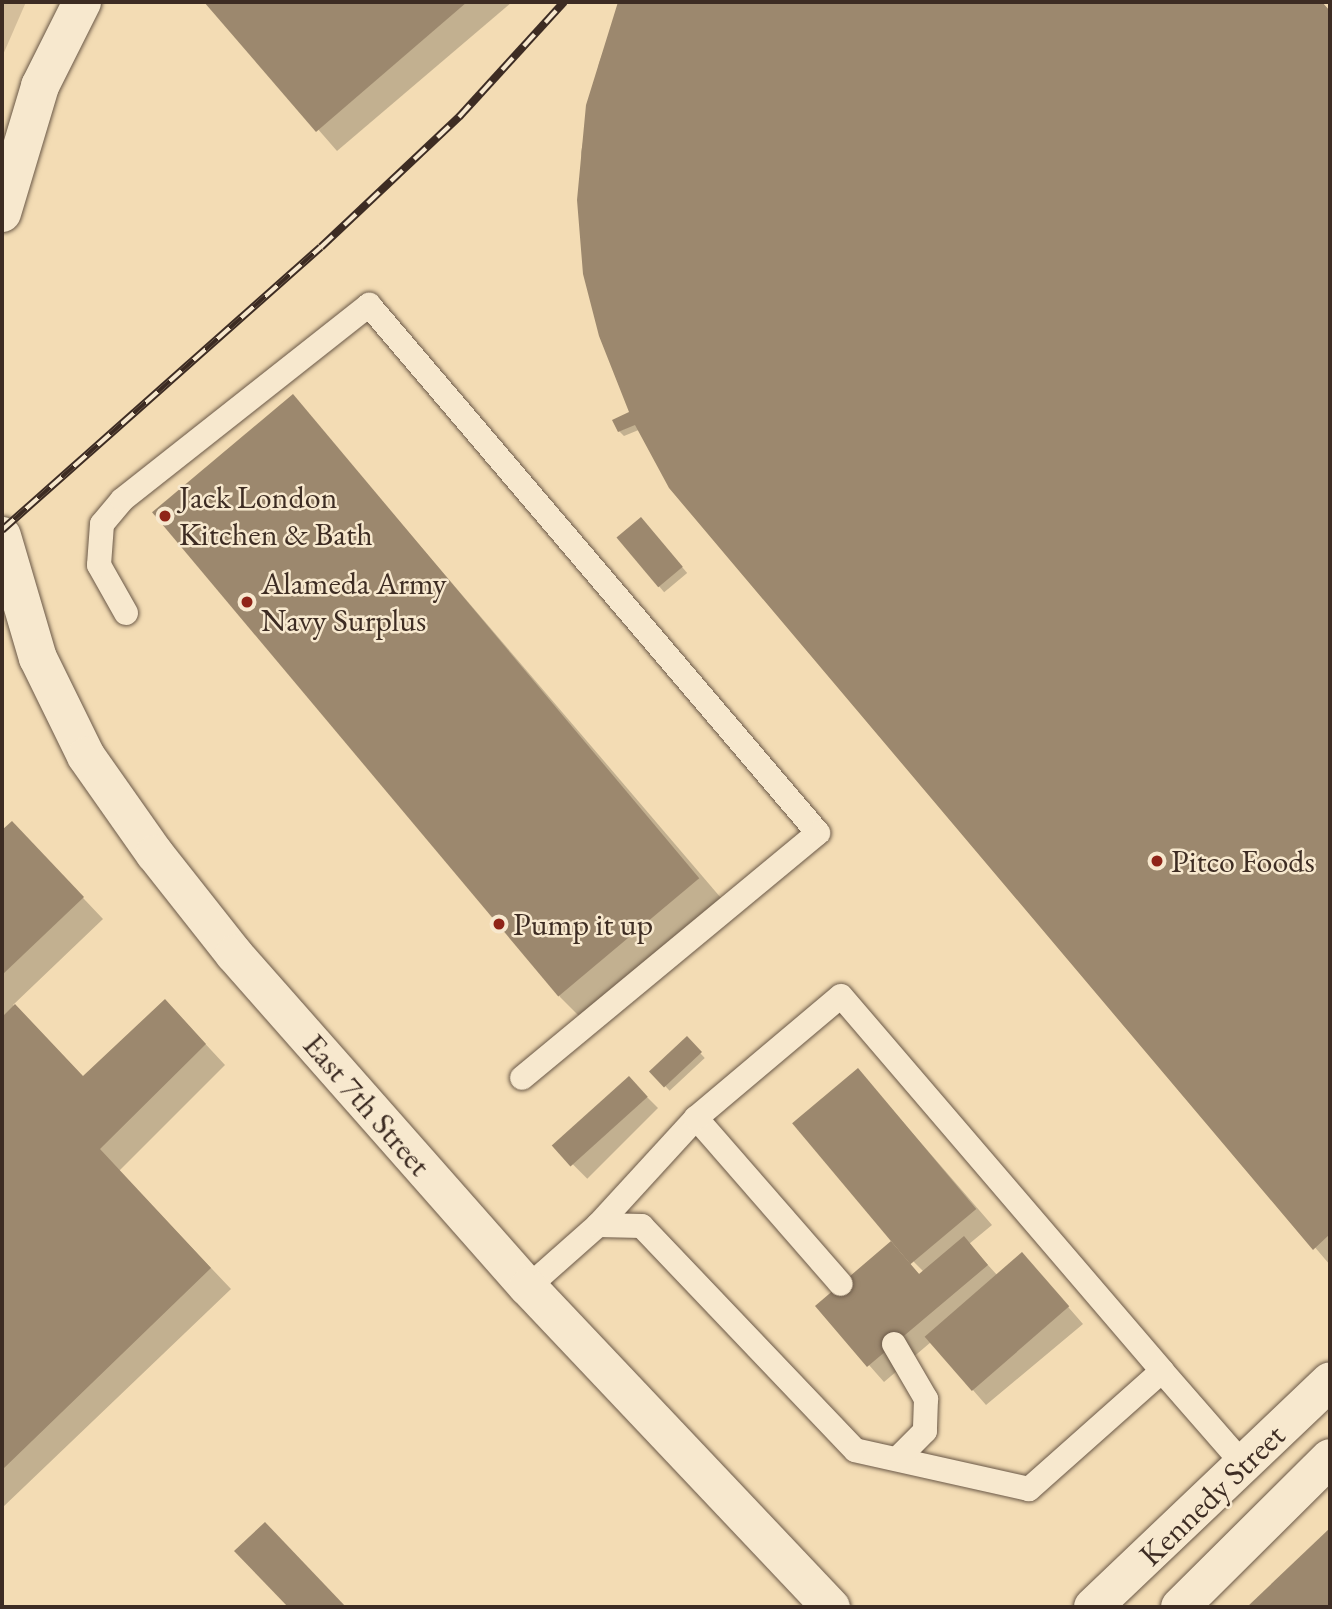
<!DOCTYPE html>
<html>
<head>
<meta charset="utf-8">
<style>
  body { margin:0 }
  #map { position:relative; width:1332px; height:1609px; overflow:hidden; background:#f3dcb4; font-family:"EB Garamond",serif }
  div>[style] { position:absolute }
  [style*='--x'] { left:calc(var(--x)*1px); top:calc(var(--y)*1px); width:calc(var(--w)*1px); rotate:calc(var(--a)*1deg) }
  .green>* { inset:0; background:#d4be9b }
  .shadow>* { inset:0; background:#0003; transform-origin:0 0 }
  .building>* { inset:0; background:#9c886e; transform-origin:0 0 }
  .roads { filter:drop-shadow(0 0 2px #6a5847) drop-shadow(0 0 2px #6a5847) }
  .service>* { height:24px; margin:-12px; padding:0 12px; transform-origin:12px; border-radius:12px; background:#f7e8ce }
  .secondary>* { height:38px; margin:-19px; padding:0 19px; transform-origin:19px; border-radius:19px; background:#f7e8ce }
  .rail>* { height:8px; margin-top:-4px; transform-origin:0; background:repeating-linear-gradient(90deg,#f7e8ce 0 16px,#3d2c23 0 32px); box-sizing:border-box; border-block:2px solid #3d2c23 }
  .dots>* { width:19px; height:19px; translate:-50% -50%; box-sizing:border-box; border:4px solid #f7e8ce; border-radius:50% }
  span { translate:-50% -50%; white-space:nowrap; text-align:center; line-height:1.15; -webkit-text-stroke:5px #f7e8ce; paint-order:stroke }
  .poi-label { font-size:32px; color:#3d2c23 }
  .left { translate:0 -50%; text-align:left }
  .street-label { font-size:32px; color:#3d2c23 }
  .frame { position:absolute; inset:0; border:4px solid #3d2c23; pointer-events:none }
</style>
</head>
<body>
<div id="map">
  <div class="green">
    <i style="clip-path:polygon(2px 2px,26px 2px,2px 57px)"></i>
  </div>
  <div class="shadow">
    <i style="clip-path:polygon(207px 2px,512px 2px,337px 151px)"></i>
    <i style="clip-path:polygon(622px 2px,1321px 2px,1330px 12px,1330px 1265px,671px 487px,641px 429px,624px 436px,619px 431px,638px 423px,585px 274px,581px 152px,599px 63px)"></i>
    <i style="clip-path:polygon(293px 397px,721px 898px,580px 1017px,560px 997px)"></i>
    <i style="left:646px;top:524px;width:64px;height:30px;rotate:50deg"></i>
    <i style="clip-path:polygon(12px 823px,103px 919px,13px 1005px,83px 1078px,185px 1022px,225px 1065px,119px 1171px,231px 1289px,2px 1508px,2px 833px)"></i>
    <i style="left:687px;top:1039px;width:26px;height:48px;rotate:47deg"></i>
    <i style="clip-path:polygon(858px 1070px,992px 1225px,969px 1244px,997px 1275px,1022px 1254px,1083px 1324px,986px 1405px,931px 1342px,884px 1382px,817px 1306px,891px 1243px,920px 1275px,924px 1272px,914px 1262px)"></i>
    <i style="left:629px;top:1079px;width:41px;height:100px;rotate:45deg"></i>
    <i style="clip-path:polygon(1330px 1530px,1330px 1607px,1249px 1607px)"></i>
  </div>
  <div class="building">
    <i style="clip-path:polygon(204px 2px,467px 2px,316px 132px)"></i>
    <i style="clip-path:polygon(618px 2px,1322px 2px,1330px 11px,1330px 1234px,1313px 1250px,669px 488px,635px 425px,618px 432px,612px 420px,629px 412px,599px 336px,583px 274px,577px 200px,586px 105px)"></i>
    <i style="left:293px;top:394px;width:632px;height:184px;rotate:50deg"></i>
    <i style="left:641px;top:517px;width:65px;height:32px;rotate:50deg"></i>
    <i style="clip-path:polygon(12px 821px,84px 897px,2px 975px,2px 830px)"></i>
    <i style="clip-path:polygon(165px 999px,206px 1044px,100px 1149px,211px 1268px,2px 1470px,2px 1017px,15px 1004px,83px 1076px)"></i>
    <i style="left:687px;top:1036px;width:22px;height:52px;rotate:47deg"></i>
    <i style="left:858px;top:1068px;width:184px;height:86px;rotate:50deg"></i>
    <i style="left:629px;top:1076px;width:28px;height:104px;rotate:48deg"></i>
    <i style="clip-path:polygon(964px 1236px,988px 1265px,867px 1367px,815px 1306px,891px 1241px,919px 1274px)"></i>
    <i style="left:1022px;top:1252px;width:72px;height:129px;rotate:49deg"></i>
    <i style="clip-path:polygon(265px 1522px,346px 1607px,288px 1607px,234px 1551px)"></i>
    <i style="clip-path:polygon(1330px 1528px,1330px 1607px,1247px 1607px)"></i>
  </div>
  <div class="roads">
    <div class="service">
      <i style="--x:126;--y:613;--w:55;--a:-119.4"></i>
      <i style="--x:99;--y:565;--w:41;--a:-85.8"></i>
      <i style="--x:102;--y:524;--w:31;--a:-50"></i>
      <i style="--x:122;--y:500;--w:315;--a:-38.3"></i>
      <i style="--x:369;--y:305;--w:693;--a:49.62"></i>
      <i style="--x:818;--y:833;--w:384;--a:140.4"></i>
      <i style="--x:696;--y:1118;--w:220;--a:48.9"></i>
      <i style="--x:528;--y:1287;--w:94;--a:-41.5"></i>
      <i style="--x:598;--y:1225;--w:145;--a:-47.5"></i>
      <i style="--x:696;--y:1118;--w:189;--a:-40.1"></i>
      <i style="--x:841;--y:996;--w:494;--a:49.4"></i>
      <i style="--x:1162;--y:1371;--w:178;--a:138.4"></i>
      <i style="--x:1029;--y:1489;--w:178;--a:-167.4"></i>
      <i style="--x:855;--y:1450;--w:309;--a:-133.6"></i>
      <i style="--x:642;--y:1226;--w:44;--a:-178.7"></i>
      <i style="--x:894;--y:1344;--w:64;--a:59.8"></i>
      <i style="--x:926;--y:1399;--w:32;--a:92"></i>
      <i style="--x:925;--y:1431;--w:37;--a:135"></i>
      <i style="--x:1162;--y:1371;--w:125;--a:48.9"></i>
    </div>
    <div class="secondary">
      <i style="--x:2;--y:213;--w:133;--a:-73.3"></i>
      <i style="--x:40;--y:86;--w:94;--a:-63.4"></i>
      <i style="--x:2;--y:536;--w:127;--a:73.6"></i>
      <i style="--x:38;--y:658;--w:109;--a:63.9"></i>
      <i style="--x:86;--y:756;--w:120;--a:54.9"></i>
      <i style="--x:155;--y:854;--w:127;--a:51.7"></i>
      <i style="--x:234;--y:954;--w:444;--a:48.6"></i>
      <i style="--x:528;--y:1287;--w:441;--a:46.6"></i>
      <i style="--x:1093;--y:1607;--w:327;--a:-43.6"></i>
      <i style="--x:1180;--y:1607;--w:211;--a:-44.8"></i>
    </div>
  </div>
  <div class="rail">
    <i style="--x:2;--y:530;--w:426;--a:-41.6"></i>
    <i style="--x:321;--y:247;--w:190;--a:-43.3"></i>
    <i style="--x:459;--y:117;--w:156;--a:-47.6"></i>
  </div>
  <div class="dots">
    <i style="left:165px;top:516px;background:#8f2418"></i>
    <i style="left:247px;top:602px;background:#8f2418"></i>
    <i style="left:1157px;top:861px;background:#8f2418"></i>
    <i style="left:499px;top:924px;background:#8f2418"></i>
  </div>
  <div class="poi-label">
    <span class="left" style="left:179px;top:516px">Jack London<br>Kitchen &amp; Bath</span>
    <span class="left" style="left:261px;top:602px">Alameda Army<br>Navy Surplus</span>
    <span class="left" style="left:1171px;top:861px">Pitco Foods</span>
    <span class="left" style="left:513px;top:924px">Pump it up</span>
  </div>
  <div class="street-label">
    <span style="left:367px;top:1105px;rotate:49deg">East 7th Street</span>
    <span style="left:1212px;top:1495px;rotate:-44deg">Kennedy Street</span>
  </div>
  <div class="frame"></div>
</div>
</body>
</html>
